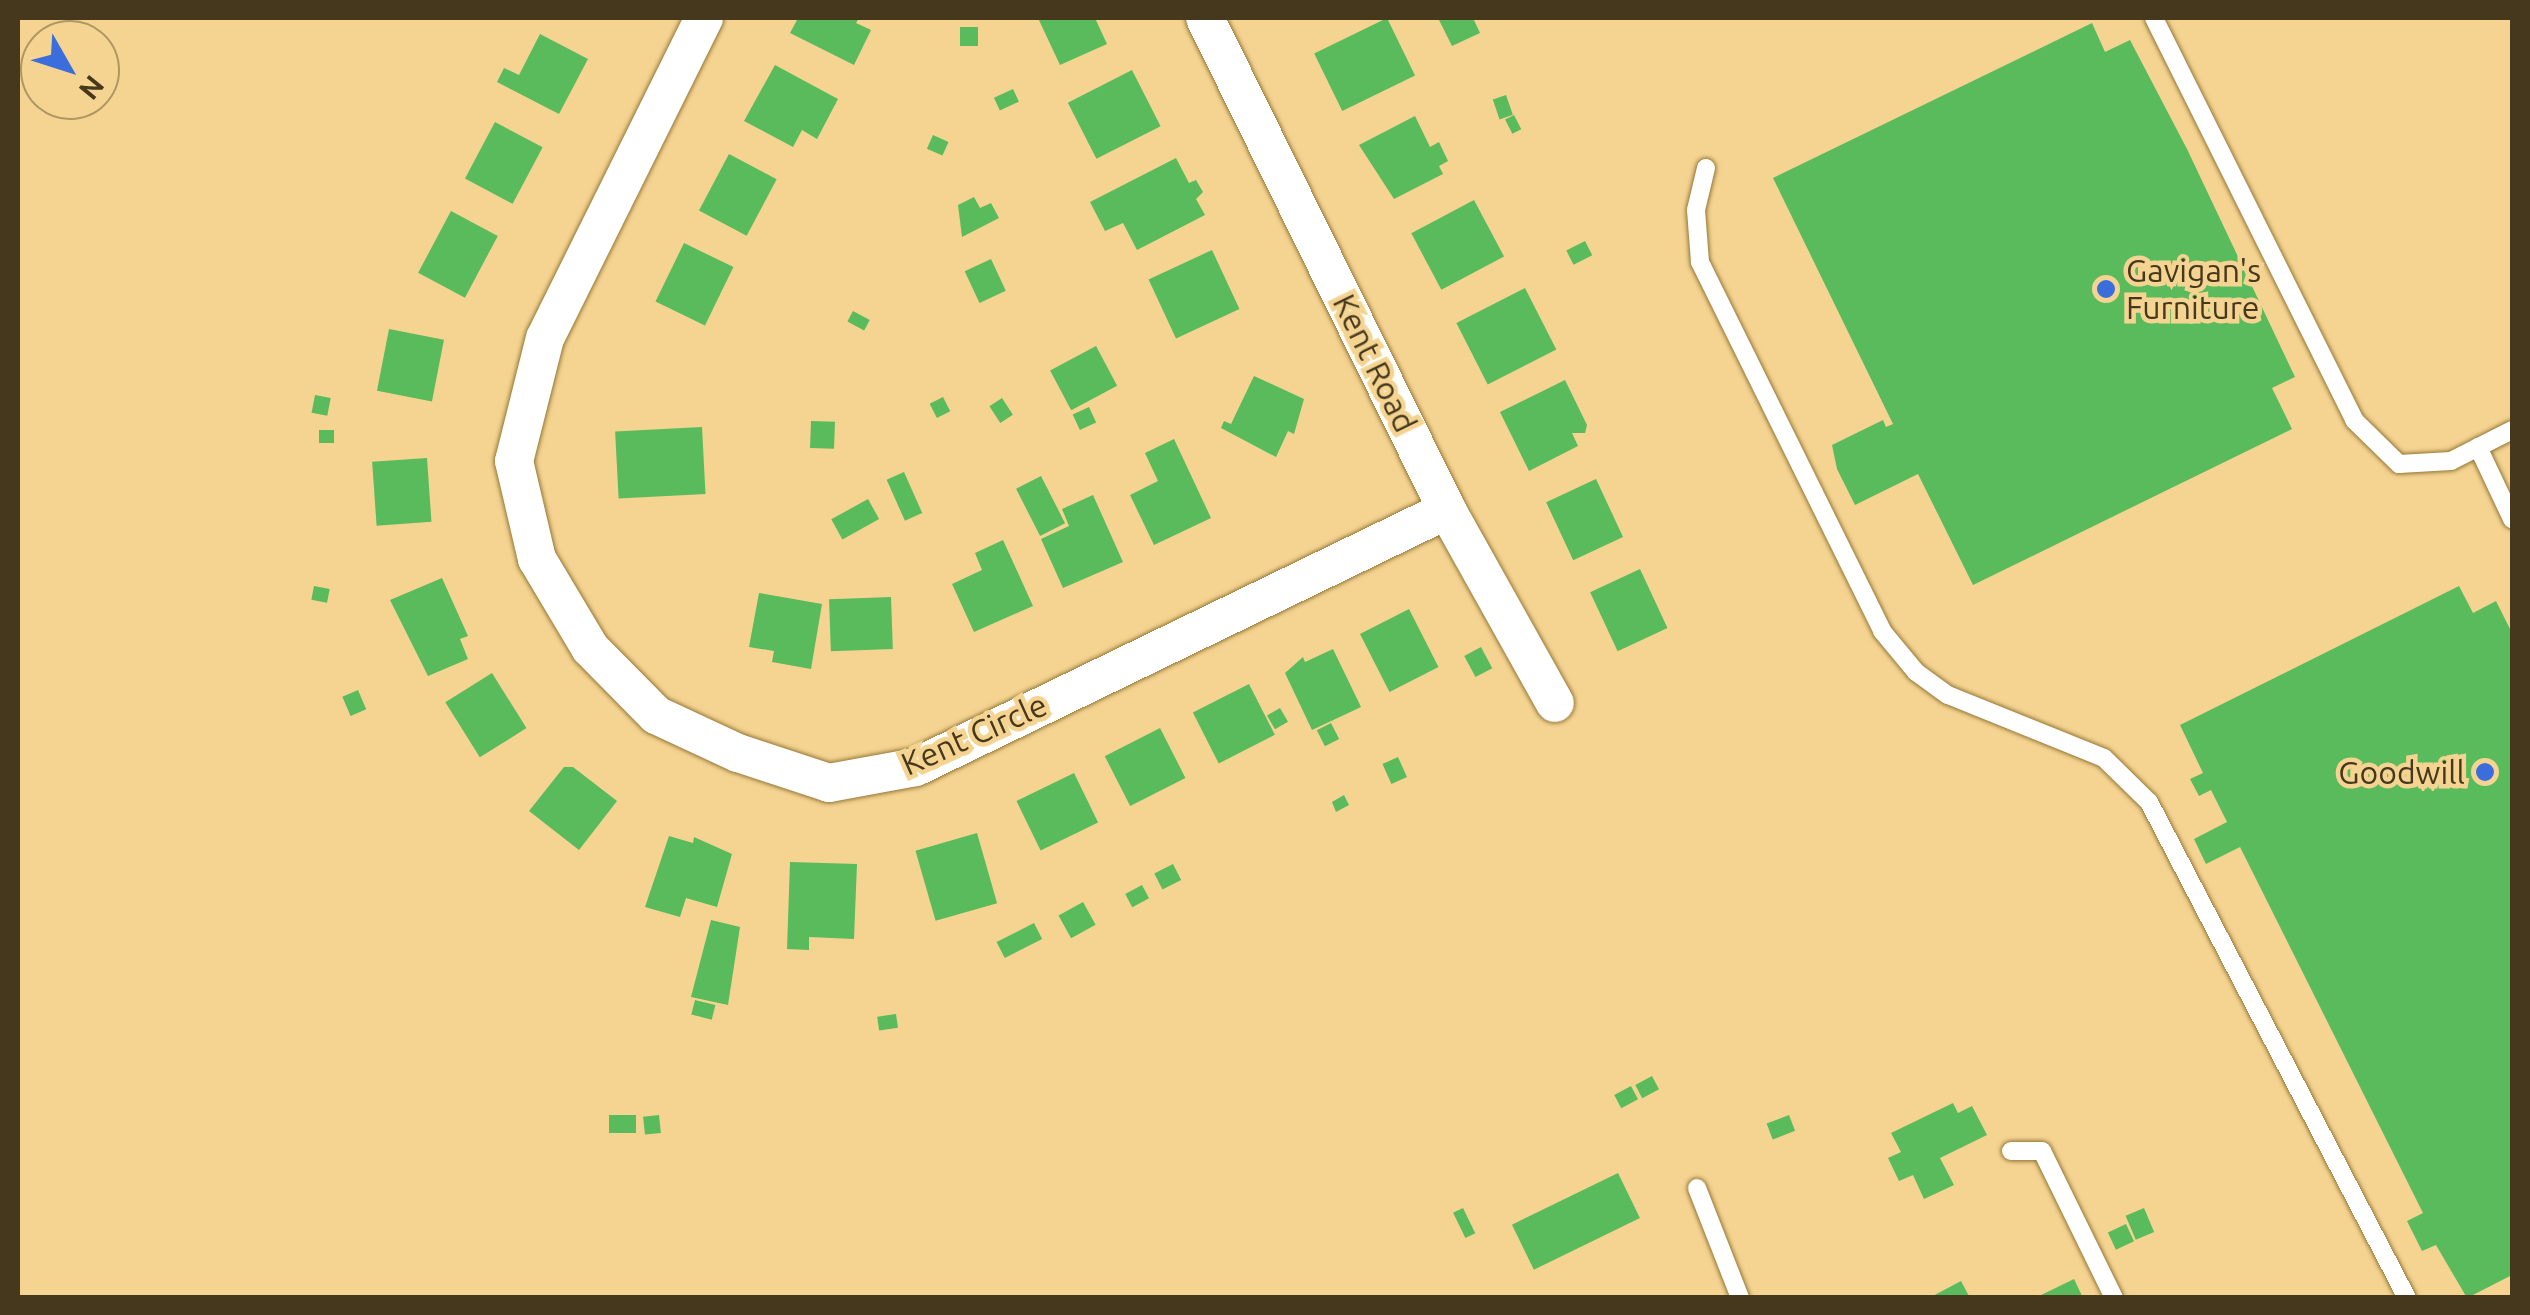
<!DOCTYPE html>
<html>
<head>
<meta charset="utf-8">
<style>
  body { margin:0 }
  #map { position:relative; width:2530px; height:1315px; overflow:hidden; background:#f5d492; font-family:Ubuntu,sans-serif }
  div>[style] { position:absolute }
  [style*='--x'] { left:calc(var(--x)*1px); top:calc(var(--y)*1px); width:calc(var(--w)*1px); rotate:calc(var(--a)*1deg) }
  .building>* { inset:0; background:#59bb5b; transform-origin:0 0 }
  .roads { filter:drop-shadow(0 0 2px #967736) drop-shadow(0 0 2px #967736) }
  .lane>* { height:18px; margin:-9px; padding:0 9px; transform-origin:9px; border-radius:9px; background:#fff }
  .street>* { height:38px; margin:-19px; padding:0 19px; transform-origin:19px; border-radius:19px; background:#fff }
  .dots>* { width:28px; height:28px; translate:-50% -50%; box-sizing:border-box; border:5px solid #f5d492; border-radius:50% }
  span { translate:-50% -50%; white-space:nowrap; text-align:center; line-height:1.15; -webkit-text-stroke:9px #f5d492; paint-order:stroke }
  .poi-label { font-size:32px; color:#45381d }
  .left { translate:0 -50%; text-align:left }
  .right { translate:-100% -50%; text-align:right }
  .street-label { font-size:32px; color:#45381d }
  .frame { position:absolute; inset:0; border:20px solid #45381d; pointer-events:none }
  .north { position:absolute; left:20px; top:20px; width:100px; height:100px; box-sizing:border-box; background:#f5d492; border:2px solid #af9663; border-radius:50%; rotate:129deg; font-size:28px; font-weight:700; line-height:40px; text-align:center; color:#45381d }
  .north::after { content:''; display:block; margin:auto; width:35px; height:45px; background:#3c6ddd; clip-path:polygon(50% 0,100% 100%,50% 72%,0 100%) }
</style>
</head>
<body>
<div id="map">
  <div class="building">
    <i style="clip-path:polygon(798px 18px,859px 18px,856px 23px,871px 30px,854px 65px,790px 33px)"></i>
    <i style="clip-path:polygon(1038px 18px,1095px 18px,1107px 44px,1060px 65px)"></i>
    <i style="left:1387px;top:18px;width:64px;height:81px;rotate:64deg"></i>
    <i style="clip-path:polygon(1438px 18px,1473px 18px,1480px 33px,1452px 46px)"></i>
    <i style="clip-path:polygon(2092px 23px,2105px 52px,2130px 40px,2187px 149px,2295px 377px,2272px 388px,2292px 429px,1973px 585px,1918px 474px,1855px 505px,1837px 469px,1832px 445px,1883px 420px,1886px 427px,1893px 424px,1773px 178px)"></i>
    <i style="left:960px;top:27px;width:18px;height:19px"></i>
    <i style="clip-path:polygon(540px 34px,588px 59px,559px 114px,497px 82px,504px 68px,519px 75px)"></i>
    <i style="clip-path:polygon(775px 65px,838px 99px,817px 139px,802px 130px,793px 147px,744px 121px)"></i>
    <i style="left:1132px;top:70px;width:63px;height:72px;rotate:63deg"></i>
    <i style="left:1013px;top:89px;width:14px;height:21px;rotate:65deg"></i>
    <i style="left:1506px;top:95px;width:21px;height:14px;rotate:71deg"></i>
    <i style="left:1514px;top:115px;width:16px;height:10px;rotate:63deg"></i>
    <i style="clip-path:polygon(1415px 116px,1430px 147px,1439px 142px,1448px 161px,1439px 166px,1443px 174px,1394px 199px,1359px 145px)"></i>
    <i style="left:495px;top:122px;width:54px;height:64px;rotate:28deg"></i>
    <i style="left:933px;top:135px;width:17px;height:15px;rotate:24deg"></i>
    <i style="left:729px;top:154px;width:54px;height:64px;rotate:28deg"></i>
    <i style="clip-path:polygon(1176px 158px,1189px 183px,1196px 180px,1203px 192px,1196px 199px,1205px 215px,1137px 250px,1123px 223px,1105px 231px,1090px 202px)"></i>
    <i style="clip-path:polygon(974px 197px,980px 208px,991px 203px,999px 218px,962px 237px,958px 205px)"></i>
    <i style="left:1474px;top:200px;width:64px;height:71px;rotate:62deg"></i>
    <i style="left:451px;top:211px;width:53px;height:70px;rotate:28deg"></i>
    <i style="left:1585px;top:241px;width:16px;height:21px;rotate:63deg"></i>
    <i style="left:684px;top:243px;width:55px;height:65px;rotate:26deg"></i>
    <i style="left:1212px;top:250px;width:65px;height:70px;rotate:65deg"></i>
    <i style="left:991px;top:259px;width:35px;height:29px;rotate:65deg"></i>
    <i style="left:1525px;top:288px;width:69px;height:77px;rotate:63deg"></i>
    <i style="left:853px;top:311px;width:19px;height:12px;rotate:28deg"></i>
    <i style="left:389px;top:329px;width:56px;height:63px;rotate:11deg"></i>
    <i style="left:1096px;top:346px;width:45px;height:52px;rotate:62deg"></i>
    <i style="clip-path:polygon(1254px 376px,1304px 399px,1294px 434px,1288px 431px,1276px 457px,1221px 428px,1224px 421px,1231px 424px)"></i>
    <i style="clip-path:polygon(1565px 380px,1587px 425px,1585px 433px,1572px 433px,1578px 446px,1529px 471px,1500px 412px)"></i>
    <i style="left:315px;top:395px;width:16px;height:18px;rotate:11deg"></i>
    <i style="left:943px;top:397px;width:16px;height:15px;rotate:63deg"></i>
    <i style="left:1002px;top:398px;width:20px;height:15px;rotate:57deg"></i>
    <i style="left:1089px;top:407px;width:17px;height:18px;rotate:65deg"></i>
    <i style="left:811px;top:421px;width:24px;height:27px;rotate:2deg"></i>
    <i style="left:702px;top:427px;width:67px;height:87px;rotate:87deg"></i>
    <i style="left:319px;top:430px;width:15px;height:13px"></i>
    <i style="clip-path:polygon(1174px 439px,1211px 518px,1154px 545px,1130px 495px,1158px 481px,1145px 453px)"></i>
    <i style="left:427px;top:458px;width:64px;height:55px;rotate:86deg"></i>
    <i style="left:904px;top:472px;width:45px;height:19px;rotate:66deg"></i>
    <i style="left:1041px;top:476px;width:53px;height:28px;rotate:63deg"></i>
    <i style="left:1596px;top:479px;width:64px;height:55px;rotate:65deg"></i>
    <i style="clip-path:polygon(1093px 495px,1123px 562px,1063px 588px,1041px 539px,1069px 526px,1062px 509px)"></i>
    <i style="left:868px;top:499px;width:23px;height:42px;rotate:61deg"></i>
    <i style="clip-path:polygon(1003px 540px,1033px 606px,974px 632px,952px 584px,982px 570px,975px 553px)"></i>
    <i style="left:1640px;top:569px;width:65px;height:55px;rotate:65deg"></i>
    <i style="clip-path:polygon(442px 578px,468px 636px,460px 639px,468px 659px,428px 676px,390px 600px)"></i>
    <i style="left:314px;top:586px;width:16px;height:14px;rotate:11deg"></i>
    <i style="clip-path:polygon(2459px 586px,2473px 613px,2496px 601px,2512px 633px,2512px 1275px,2467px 1298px,2436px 1245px,2422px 1251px,2407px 1221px,2423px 1213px,2240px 847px,2206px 864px,2203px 858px,2194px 839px,2227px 822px,2211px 790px,2199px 796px,2190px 779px,2203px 773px,2180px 725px)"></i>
    <i style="clip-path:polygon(759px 593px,822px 604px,811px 669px,772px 662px,774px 651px,749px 647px)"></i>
    <i style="left:891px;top:597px;width:52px;height:62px;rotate:88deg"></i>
    <i style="left:1409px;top:609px;width:65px;height:55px;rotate:63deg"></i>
    <i style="left:1481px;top:647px;width:24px;height:19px;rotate:62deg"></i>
    <i style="clip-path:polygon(1333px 649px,1361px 707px,1312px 730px,1285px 673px,1303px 657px,1305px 662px)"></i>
    <i style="left:492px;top:673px;width:65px;height:55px;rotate:58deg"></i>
    <i style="left:1249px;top:684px;width:57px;height:63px;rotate:63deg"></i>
    <i style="left:358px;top:690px;width:21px;height:17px;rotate:67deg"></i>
    <i style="left:1280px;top:708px;width:16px;height:15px;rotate:60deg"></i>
    <i style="left:1331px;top:723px;width:18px;height:16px;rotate:63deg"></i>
    <i style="left:1160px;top:728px;width:56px;height:62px;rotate:63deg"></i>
    <i style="left:1398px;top:757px;width:22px;height:17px;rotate:66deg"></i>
    <i style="clip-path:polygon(564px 767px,573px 767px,617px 801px,579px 850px,529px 811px)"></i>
    <i style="left:1074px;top:773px;width:55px;height:64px;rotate:64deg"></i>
    <i style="clip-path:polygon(1344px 795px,1349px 805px,1336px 812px,1332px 802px)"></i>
    <i style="left:977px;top:833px;width:73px;height:64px;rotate:74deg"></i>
    <i style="clip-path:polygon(669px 836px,693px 843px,694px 837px,732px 854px,717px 907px,686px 898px,680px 917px,645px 907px)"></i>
    <i style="clip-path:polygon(790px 862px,857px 864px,854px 939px,809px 937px,809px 950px,787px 949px)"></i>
    <i style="left:1173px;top:864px;width:18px;height:21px;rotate:63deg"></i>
    <i style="left:1142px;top:885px;width:15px;height:19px;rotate:62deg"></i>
    <i style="left:1083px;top:902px;width:26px;height:28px;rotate:61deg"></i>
    <i style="clip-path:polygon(711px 920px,740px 927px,728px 1005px,691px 997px)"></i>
    <i style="left:1034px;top:923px;width:18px;height:42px;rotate:63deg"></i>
    <i style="left:695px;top:1000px;width:21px;height:15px;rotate:14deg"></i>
    <i style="left:896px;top:1014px;width:14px;height:19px;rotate:82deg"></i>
    <i style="left:1652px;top:1076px;width:15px;height:19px;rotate:62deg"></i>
    <i style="left:1631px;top:1086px;width:15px;height:19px;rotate:62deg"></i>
    <i style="clip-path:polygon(1953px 1103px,1958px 1113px,1972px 1106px,1987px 1135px,1940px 1158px,1954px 1185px,1924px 1199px,1913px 1175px,1899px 1181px,1888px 1158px,1901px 1152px,1891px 1133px)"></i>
    <i style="left:636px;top:1115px;width:18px;height:27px;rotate:90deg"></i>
    <i style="left:659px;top:1115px;width:18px;height:16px;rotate:84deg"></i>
    <i style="left:1789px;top:1115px;width:17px;height:24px;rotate:69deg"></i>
    <i style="left:1618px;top:1173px;width:50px;height:118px;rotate:64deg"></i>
    <i style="left:1463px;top:1208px;width:28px;height:11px;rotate:64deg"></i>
    <i style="left:2144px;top:1208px;width:26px;height:20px;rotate:67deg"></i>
    <i style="left:2126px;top:1224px;width:19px;height:20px;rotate:65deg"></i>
    <i style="clip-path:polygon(2074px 1279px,2083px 1298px,2035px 1298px)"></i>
    <i style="clip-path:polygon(1961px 1281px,1970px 1298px,1929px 1298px)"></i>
  </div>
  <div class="roads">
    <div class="lane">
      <i style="--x:2154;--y:18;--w:449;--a:63.5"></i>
      <i style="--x:2354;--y:420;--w:63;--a:44.4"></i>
      <i style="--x:2399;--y:464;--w:52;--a:-3.3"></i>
      <i style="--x:2451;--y:461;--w:68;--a:-26.9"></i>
      <i style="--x:1706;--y:168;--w:43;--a:103.4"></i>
      <i style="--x:1696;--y:210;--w:52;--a:85.6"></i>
      <i style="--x:1700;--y:262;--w:411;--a:63.7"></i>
      <i style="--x:1882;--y:631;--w:53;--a:50.3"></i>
      <i style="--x:1916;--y:672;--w:39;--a:36"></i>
      <i style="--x:1948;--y:695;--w:168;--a:22"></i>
      <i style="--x:2104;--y:758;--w:63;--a:44.4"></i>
      <i style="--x:2149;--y:802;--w:559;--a:62.52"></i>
      <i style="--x:2478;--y:447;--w:80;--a:64.7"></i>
      <i style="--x:2011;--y:1151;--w:31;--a:0"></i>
      <i style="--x:2042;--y:1151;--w:164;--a:63.9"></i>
      <i style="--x:1697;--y:1188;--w:118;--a:68.6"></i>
    </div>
    <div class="street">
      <i style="--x:704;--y:18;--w:357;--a:116.4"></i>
      <i style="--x:545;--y:338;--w:127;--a:104.1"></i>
      <i style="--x:514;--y:461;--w:101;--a:76.8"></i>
      <i style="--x:537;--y:559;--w:104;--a:59.2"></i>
      <i style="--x:590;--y:648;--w:94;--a:45.4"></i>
      <i style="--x:656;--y:715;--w:90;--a:24.9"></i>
      <i style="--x:738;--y:753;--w:96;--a:18.2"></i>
      <i style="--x:829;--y:783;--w:88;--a:-10.4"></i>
      <i style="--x:916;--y:767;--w:590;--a:-25.83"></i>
      <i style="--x:1205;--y:18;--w:548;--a:63.81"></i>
      <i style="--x:1447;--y:510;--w:221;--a:60.8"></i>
    </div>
  </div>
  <div class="dots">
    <i style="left:2106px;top:289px;background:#3c6ddd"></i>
    <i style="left:2485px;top:772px;background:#3c6ddd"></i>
  </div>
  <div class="poi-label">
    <span class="left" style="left:2126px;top:289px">Gavigan's<br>Furniture</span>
    <span class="right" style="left:2465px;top:772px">Goodwill</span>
  </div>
  <div class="street-label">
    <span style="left:1375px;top:363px;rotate:64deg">Kent Road</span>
    <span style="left:974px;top:734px;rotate:-24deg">Kent Circle</span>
  </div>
  <div class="frame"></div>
  <div class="north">N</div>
</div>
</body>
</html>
